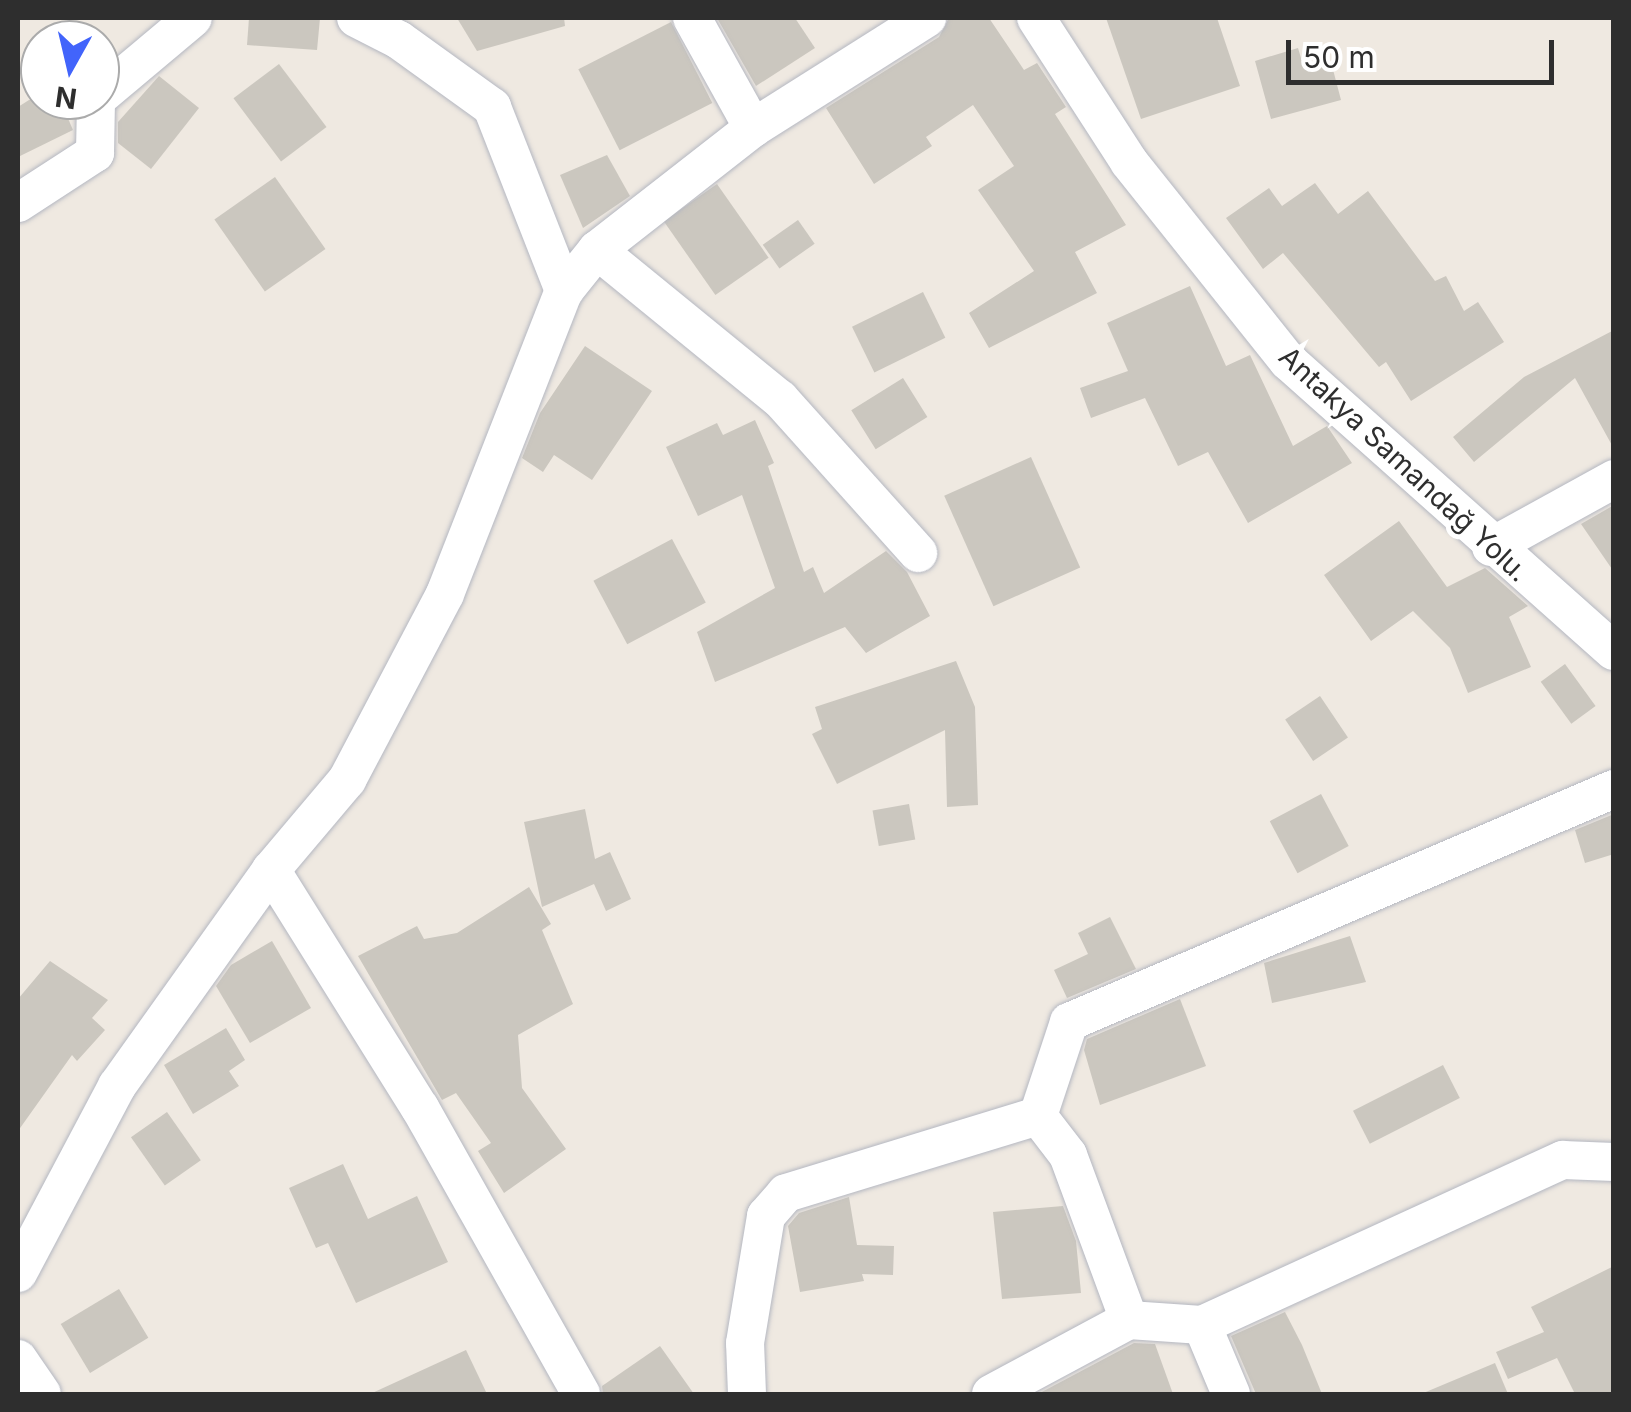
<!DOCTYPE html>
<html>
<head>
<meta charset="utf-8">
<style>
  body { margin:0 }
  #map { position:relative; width:1631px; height:1412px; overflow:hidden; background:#efe9e1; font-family:Inter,sans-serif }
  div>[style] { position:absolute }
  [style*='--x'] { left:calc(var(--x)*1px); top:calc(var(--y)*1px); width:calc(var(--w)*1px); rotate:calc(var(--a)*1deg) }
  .building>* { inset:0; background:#cbc7bf; transform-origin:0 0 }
  .roads { filter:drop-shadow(0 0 2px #b4b7c1) drop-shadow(0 0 2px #b4b7c1) }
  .minor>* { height:38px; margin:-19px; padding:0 19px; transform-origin:19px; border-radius:19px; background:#fff }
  span { translate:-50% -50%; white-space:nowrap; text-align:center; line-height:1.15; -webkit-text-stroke:10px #fff; paint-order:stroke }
  .street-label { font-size:28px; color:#2e2e2e }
  .frame { position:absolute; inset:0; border:20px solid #2e2e2e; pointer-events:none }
  .north { position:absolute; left:20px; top:20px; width:100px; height:100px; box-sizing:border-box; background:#fff; border:2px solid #ababab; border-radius:50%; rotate:188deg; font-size:28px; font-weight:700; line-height:40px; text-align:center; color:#2e2e2e }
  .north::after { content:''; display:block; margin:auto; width:35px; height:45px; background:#4264fb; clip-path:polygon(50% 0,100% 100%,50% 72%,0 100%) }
  .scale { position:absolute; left:1286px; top:40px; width:268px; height:45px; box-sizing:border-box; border:5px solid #2e2e2e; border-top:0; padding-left:12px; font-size:30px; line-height:35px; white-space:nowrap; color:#2e2e2e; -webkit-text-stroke:8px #fff; paint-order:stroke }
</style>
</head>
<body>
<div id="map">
  <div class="building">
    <i style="clip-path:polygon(249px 18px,320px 18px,317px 50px,247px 45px)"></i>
    <i style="clip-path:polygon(457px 18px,564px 18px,565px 26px,477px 51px)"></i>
    <i style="clip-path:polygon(717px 18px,795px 18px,815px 48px,756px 86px)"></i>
    <i style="clip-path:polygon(949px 18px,989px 18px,1024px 70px,1037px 63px,1066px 107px,1055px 114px,1126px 225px,1075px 252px,1097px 293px,989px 348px,969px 313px,1034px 271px,978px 190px,1014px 166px,973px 105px,926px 137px,932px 146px,874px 184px,826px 108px,939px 37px)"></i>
    <i style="clip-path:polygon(1106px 18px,1217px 18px,1240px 86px,1141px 119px)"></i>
    <i style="left:671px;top:22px;width:91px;height:104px;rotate:63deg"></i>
    <i style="clip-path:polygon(1298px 48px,1304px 68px,1331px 62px,1341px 100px,1271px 119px,1255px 61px)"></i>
    <i style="left:279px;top:64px;width:79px;height:57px;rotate:53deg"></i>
    <i style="clip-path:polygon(159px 76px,199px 108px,151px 169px,118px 143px,118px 122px)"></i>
    <i style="clip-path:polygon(29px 100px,60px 100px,73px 130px,18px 157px,18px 107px)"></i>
    <i style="clip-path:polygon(607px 155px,630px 196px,583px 228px,560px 175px)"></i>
    <i style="left:275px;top:177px;width:88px;height:74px;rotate:55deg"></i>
    <i style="clip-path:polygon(1315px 183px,1338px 214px,1368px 191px,1435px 281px,1446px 276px,1464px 311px,1478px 302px,1504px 342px,1411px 401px,1386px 362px,1379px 367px,1283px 253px,1263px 269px,1226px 218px,1269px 188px,1282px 206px)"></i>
    <i style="left:717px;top:184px;width:90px;height:65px;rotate:55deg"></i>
    <i style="left:798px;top:220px;width:29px;height:43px;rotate:55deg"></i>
    <i style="clip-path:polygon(1190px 286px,1226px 366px,1250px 355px,1293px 446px,1327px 426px,1352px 463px,1248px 523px,1208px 452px,1178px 466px,1145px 398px,1091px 418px,1080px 388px,1128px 371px,1107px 323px)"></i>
    <i style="left:923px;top:292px;width:51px;height:79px;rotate:64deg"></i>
    <i style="clip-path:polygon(1614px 330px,1614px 449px,1575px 378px,1474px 462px,1453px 437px,1524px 377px)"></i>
    <i style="clip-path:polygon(585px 346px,652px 391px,592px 480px,554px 455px,543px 472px,522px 458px,540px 413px)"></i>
    <i style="left:903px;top:378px;width:46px;height:61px;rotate:58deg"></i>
    <i style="clip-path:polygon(755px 420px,774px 463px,768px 466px,804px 572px,813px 567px,824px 593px,886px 551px,907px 572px,930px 616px,866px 653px,845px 627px,715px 682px,697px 632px,775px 588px,742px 495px,698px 516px,666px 447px,717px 423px,723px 435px)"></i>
    <i style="left:1031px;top:457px;width:121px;height:95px;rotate:66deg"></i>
    <i style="clip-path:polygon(1614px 505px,1614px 572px,1581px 524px)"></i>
    <i style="clip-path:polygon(1399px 521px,1447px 587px,1485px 568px,1528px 606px,1509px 617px,1531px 667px,1468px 693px,1450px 648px,1413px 611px,1371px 641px,1324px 575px)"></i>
    <i style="left:672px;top:539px;width:72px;height:89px;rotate:62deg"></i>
    <i style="clip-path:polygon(956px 661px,975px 707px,978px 805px,947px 807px,945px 730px,837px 784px,812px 734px,822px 729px,815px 707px)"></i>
    <i style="left:1565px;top:664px;width:52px;height:30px;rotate:54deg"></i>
    <i style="left:1320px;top:696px;width:50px;height:42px;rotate:56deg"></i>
    <i style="left:1321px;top:794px;width:59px;height:58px;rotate:62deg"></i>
    <i style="left:909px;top:804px;width:36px;height:37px;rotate:80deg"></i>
    <i style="clip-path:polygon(585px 809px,595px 859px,610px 852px,631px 899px,606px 911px,594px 884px,542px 907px,524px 822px)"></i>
    <i style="clip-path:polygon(1614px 814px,1614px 854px,1585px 863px,1575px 830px)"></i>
    <i style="clip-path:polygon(529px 887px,551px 924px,542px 930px,573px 1004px,518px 1035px,522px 1088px,566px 1149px,504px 1193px,478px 1151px,491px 1143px,456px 1093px,442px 1100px,358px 956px,417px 926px,424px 939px,457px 933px)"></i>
    <i style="clip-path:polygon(1110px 917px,1136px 969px,1067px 998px,1054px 970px,1088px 954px,1078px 933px)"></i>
    <i style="clip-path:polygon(1350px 936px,1366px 982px,1272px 1003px,1264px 963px)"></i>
    <i style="clip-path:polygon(272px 941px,311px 1008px,250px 1043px,216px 986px,231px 965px)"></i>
    <i style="clip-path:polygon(50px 961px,108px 1000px,92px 1018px,105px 1030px,77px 1061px,72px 1055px,18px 1131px,18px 999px)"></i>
    <i style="clip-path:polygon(1180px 999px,1206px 1066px,1100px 1105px,1084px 1050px,1087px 1039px)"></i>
    <i style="clip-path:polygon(226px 1028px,245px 1060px,229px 1071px,239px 1086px,193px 1114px,164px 1065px)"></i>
    <i style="left:1443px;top:1065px;width:37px;height:101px;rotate:63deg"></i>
    <i style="left:167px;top:1112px;width:59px;height:44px;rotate:55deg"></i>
    <i style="clip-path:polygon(343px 1164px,368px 1219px,417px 1196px,448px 1262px,356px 1303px,328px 1243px,316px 1248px,289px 1188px)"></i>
    <i style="clip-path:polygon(849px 1197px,857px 1245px,894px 1246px,893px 1275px,862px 1274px,864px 1281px,800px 1292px,788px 1226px,799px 1213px)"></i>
    <i style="clip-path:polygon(1063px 1206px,1076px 1241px,1081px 1293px,1002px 1299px,993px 1212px)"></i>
    <i style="clip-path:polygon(1614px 1266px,1614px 1394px,1575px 1394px,1557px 1358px,1508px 1379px,1496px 1352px,1544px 1332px,1531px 1307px)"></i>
    <i style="left:119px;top:1289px;width:57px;height:68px;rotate:59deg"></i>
    <i style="clip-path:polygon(1285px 1312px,1302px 1345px,1322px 1394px,1256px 1394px,1231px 1336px)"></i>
    <i style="clip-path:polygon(1134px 1343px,1155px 1344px,1173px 1394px,1038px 1394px)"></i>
    <i style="clip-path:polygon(660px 1346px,694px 1394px,603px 1394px,602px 1386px)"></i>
    <i style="clip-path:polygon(466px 1350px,487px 1394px,370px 1394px)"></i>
    <i style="clip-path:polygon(1495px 1363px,1508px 1394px,1421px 1394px)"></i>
  </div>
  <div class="roads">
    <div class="minor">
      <i style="--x:356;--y:18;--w:48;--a:27.1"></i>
      <i style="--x:399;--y:40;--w:115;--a:35.8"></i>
      <i style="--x:492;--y:107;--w:198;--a:68.6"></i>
      <i style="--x:692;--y:18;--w:126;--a:61"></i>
      <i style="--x:1036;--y:18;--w:171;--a:57.1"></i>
      <i style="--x:1129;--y:162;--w:255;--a:51.4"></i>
      <i style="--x:1288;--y:361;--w:436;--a:41.7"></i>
      <i style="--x:100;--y:96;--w:121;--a:-40"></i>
      <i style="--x:18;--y:203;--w:92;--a:-33"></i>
      <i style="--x:95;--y:153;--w:53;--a:-88.9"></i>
      <i style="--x:597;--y:250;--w:236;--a:39.2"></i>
      <i style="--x:780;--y:399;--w:207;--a:48.1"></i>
      <i style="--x:1491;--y:547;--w:141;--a:-28.9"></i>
      <i style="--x:271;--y:870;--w:281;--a:58"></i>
      <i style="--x:420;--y:1108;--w:328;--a:60.6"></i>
      <i style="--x:1038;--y:1116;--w:49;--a:52.4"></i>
      <i style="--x:1068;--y:1155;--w:176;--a:69.7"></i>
      <i style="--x:1129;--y:1320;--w:73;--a:3.9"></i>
      <i style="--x:1202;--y:1325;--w:75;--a:67.2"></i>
      <i style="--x:18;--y:1273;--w:212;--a:-62.1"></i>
      <i style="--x:117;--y:1086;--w:265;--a:-54.5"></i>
      <i style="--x:271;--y:870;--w:118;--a:-49.8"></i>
      <i style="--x:347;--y:780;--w:210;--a:-62.2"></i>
      <i style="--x:445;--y:594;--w:326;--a:-68.6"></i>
      <i style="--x:564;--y:291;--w:53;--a:-51.2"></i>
      <i style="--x:597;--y:250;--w:198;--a:-38"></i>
      <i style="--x:753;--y:128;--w:206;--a:-32.3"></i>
      <i style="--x:1202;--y:1325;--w:397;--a:-24.6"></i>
      <i style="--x:1563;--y:1160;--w:51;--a:2.2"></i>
      <i style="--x:18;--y:1359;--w:42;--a:55.6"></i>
      <i style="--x:747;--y:1394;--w:51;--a:-92.2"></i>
      <i style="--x:745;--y:1343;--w:129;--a:-80.6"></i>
      <i style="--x:766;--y:1216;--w:30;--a:-49"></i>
      <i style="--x:786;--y:1193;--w:264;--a:-17"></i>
      <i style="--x:1038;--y:1116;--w:99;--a:-71.7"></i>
      <i style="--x:1069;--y:1022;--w:593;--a:-23.15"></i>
      <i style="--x:991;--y:1394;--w:157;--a:-28.2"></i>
    </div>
  </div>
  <div class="street-label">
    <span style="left:1404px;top:464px;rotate:43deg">Antakya Samandağ Yolu.</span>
  </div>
  <div class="frame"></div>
  <div class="north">N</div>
  <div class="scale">50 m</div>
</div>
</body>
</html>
